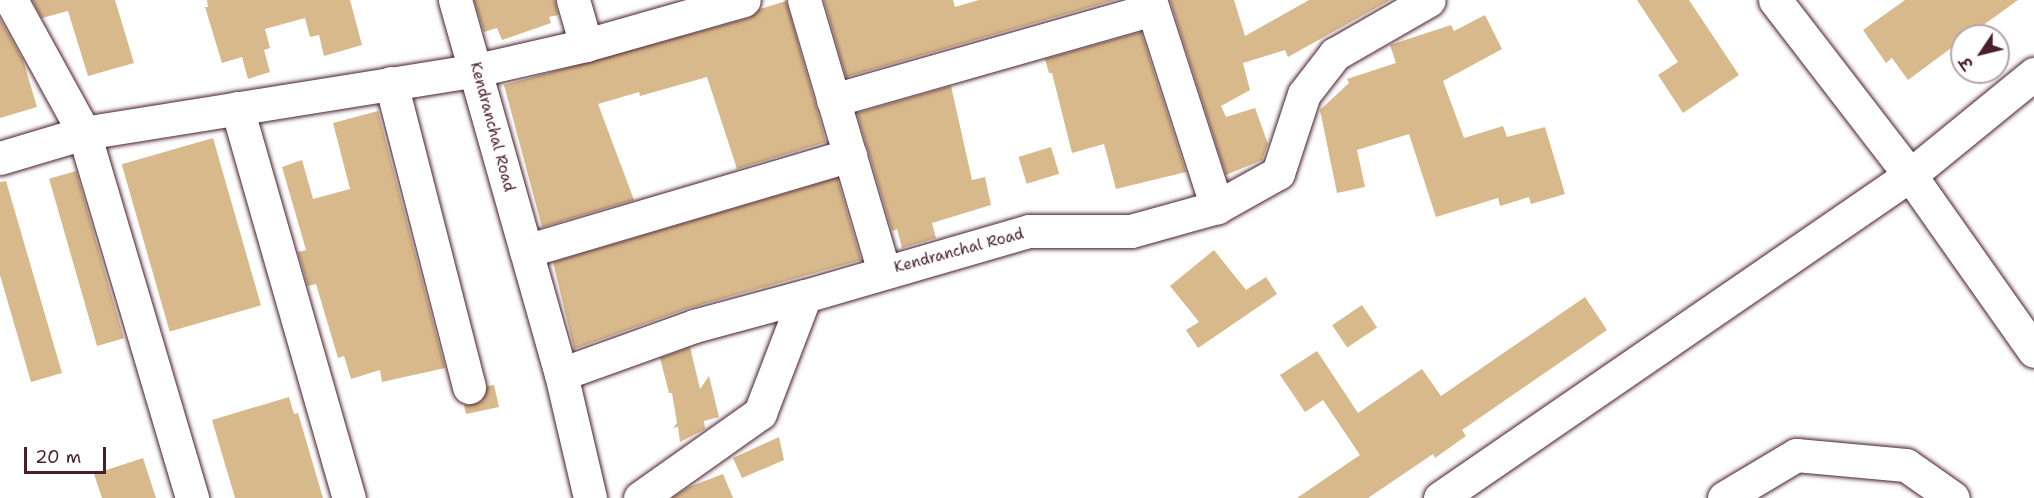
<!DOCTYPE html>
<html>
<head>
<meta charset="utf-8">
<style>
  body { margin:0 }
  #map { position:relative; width:2034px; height:498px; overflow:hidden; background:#fff; font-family:"Shantell Sans","Playpen Sans Deva",sans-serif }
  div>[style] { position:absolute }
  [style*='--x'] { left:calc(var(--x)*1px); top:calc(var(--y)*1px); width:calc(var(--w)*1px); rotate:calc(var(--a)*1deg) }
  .building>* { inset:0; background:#d8b98b; transform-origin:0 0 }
  .roads { filter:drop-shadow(0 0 2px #4a1f2b) drop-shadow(0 0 2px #4a1f2b) }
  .street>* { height:33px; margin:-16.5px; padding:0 16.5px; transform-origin:16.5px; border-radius:16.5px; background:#fff }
  .secondary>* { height:33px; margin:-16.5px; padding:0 16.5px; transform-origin:16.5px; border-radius:16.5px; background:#fff }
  span { translate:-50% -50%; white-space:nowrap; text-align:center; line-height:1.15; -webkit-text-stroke:4.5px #fff; paint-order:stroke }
  .street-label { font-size:15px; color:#4a1f2b }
  .north { position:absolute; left:1950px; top:24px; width:60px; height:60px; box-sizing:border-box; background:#fff; border:2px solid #b7a5aa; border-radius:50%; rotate:235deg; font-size:16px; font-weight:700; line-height:24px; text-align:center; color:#4a1f2b }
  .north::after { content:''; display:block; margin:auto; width:21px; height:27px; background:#4a1f2b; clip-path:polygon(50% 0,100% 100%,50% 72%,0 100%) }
  .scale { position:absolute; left:24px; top:447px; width:82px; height:27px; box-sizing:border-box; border:3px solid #4a1f2b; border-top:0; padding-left:8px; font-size:18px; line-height:21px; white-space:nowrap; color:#4a1f2b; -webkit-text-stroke:4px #fff; paint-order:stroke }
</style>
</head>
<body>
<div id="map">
  <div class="building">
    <i style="clip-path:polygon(32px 0,115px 0,134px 63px,88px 76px,68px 11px,42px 18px)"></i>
    <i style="clip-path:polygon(207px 0,350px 0,362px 45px,324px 56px,319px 35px,310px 37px,305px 18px,265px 29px,270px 48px,264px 50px,270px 72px,248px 79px,242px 57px,222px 63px,205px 7px,208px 7px)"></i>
    <i style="clip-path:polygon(474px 0,555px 0,558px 15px,549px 17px,551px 23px,502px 40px,497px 28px,484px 32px)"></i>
    <i style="clip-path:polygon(824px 0,953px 0,955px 7px,979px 0,1115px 0,846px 77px)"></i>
    <i style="clip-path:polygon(1170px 0,1234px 0,1245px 36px,1309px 0,1390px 0,1288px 57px,1285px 50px,1243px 63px,1250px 90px,1221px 106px,1226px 117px,1255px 108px,1268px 144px,1262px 160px,1226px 175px)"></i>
    <i style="clip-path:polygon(1637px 0,1689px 0,1739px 75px,1683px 113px,1658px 75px,1678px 62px)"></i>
    <i style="clip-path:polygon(1905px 0,2018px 0,1968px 36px,1962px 36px,1962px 40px,1908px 80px,1892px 58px,1886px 63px,1863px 30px)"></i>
    <i style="clip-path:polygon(786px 1px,826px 142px,737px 169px,707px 77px,640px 96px,639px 92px,598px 104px,634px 200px,542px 227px,504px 85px,749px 18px,760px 9px)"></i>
    <i style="clip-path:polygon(1485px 15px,1502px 49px,1443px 81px,1464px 138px,1503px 126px,1507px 137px,1545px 127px,1565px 194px,1531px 204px,1529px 197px,1500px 206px,1498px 198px,1436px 217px,1409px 134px,1357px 150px,1365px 187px,1337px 193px,1320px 110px,1349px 83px,1347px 79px,1396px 63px,1390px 45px,1451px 25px,1454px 31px)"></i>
    <i style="clip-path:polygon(0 19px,23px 60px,37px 107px,0 118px)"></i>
    <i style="clip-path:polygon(1141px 32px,1186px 172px,1116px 189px,1104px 144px,1072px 153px,1052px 73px,1049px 73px,1045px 59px)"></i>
    <i style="clip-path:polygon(951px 86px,972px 180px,985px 177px,991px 205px,932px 223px,936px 238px,902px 248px,897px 229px,892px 231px,857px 113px)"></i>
    <i style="clip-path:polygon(378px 111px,445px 368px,382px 382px,380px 370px,351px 379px,344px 356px,338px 358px,316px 284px,308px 286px,298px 252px,306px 250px,282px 167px,302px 160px,313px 199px,350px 189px,333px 123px)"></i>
    <i style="left:213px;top:138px;width:174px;height:95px;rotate:74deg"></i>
    <i style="left:1051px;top:147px;width:28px;height:34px;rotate:73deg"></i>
    <i style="left:76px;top:171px;width:174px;height:28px;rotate:74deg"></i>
    <i style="clip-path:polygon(837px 178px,861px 260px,689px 308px,574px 349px,553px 262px)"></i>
    <i style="clip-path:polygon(6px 181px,62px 373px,31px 382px,0 275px,0 182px)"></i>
    <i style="clip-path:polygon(1214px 250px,1246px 290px,1266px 277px,1277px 294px,1198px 348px,1186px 330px,1199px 322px,1170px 286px)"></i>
    <i style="clip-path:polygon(1585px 297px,1607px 330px,1462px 430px,1466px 436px,1435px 458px,1433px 454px,1368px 498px,1297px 498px,1360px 455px,1323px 400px,1305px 412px,1280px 375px,1317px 351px,1358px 413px,1422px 369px,1441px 396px)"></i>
    <i style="left:1362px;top:305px;width:27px;height:36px;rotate:56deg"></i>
    <i style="clip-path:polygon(690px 347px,700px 389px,709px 376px,719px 417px,704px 421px,705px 429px,680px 442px,678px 427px,673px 428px,677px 423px,672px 393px,669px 393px,660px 358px)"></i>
    <i style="clip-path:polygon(494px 385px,499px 407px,466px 414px,464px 405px,482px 401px,487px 386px)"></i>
    <i style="clip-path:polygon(289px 397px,294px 414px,298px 413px,323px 498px,235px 498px,212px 420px)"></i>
    <i style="clip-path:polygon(779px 437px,784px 460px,742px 478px,733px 458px)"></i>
    <i style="clip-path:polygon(143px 458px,156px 498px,102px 498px,94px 474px)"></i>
    <i style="clip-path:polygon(723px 474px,733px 498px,672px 498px,689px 487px)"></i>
  </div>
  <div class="roads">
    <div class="street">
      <i style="--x:11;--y:0;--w:152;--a:61.2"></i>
      <i style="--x:84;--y:133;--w:381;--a:73.5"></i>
      <i style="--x:455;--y:0;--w:389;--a:74.2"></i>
      <i style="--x:561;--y:374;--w:127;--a:76.8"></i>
      <i style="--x:573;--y:0;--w:47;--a:73.9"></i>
      <i style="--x:804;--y:0;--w:283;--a:73.6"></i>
      <i style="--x:1150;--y:0;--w:218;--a:72.1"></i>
      <i style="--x:1775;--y:0;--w:221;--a:52.4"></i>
      <i style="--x:1910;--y:175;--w:215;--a:54.8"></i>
      <i style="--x:391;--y:83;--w:314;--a:75.6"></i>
      <i style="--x:833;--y:100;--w:332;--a:-15.9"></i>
      <i style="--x:237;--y:108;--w:406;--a:74"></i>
      <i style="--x:0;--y:158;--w:88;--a:-16.6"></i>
      <i style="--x:84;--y:133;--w:398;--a:-9.1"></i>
      <i style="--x:477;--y:70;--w:112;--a:-12.9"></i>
      <i style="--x:586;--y:45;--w:164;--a:-15.9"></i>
      <i style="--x:526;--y:251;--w:338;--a:-16.5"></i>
      <i style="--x:561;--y:374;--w:141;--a:-19.8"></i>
      <i style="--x:694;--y:326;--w:115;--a:-15.1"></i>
      <i style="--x:1440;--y:498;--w:570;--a:-34.5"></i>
      <i style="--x:1910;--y:175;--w:160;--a:-39.2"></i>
      <i style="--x:1724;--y:498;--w:84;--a:-30.8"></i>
      <i style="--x:1796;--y:455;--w:110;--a:5.2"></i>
      <i style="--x:1906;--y:465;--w:57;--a:35.1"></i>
    </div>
    <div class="secondary">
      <i style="--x:640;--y:498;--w:147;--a:-35.3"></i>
      <i style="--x:760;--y:413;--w:125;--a:-69"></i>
      <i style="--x:805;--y:296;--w:233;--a:-16.2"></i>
      <i style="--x:1029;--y:231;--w:102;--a:0"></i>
      <i style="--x:1131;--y:231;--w:89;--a:-15.6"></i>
      <i style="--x:1217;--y:207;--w:70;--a:-29.1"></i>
      <i style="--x:1278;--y:173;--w:83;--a:-71.8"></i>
      <i style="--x:1304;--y:94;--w:51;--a:-52.2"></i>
      <i style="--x:1335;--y:54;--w:108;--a:-29.9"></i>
    </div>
  </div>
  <div class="street-label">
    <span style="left:492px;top:127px;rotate:75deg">Kendranchal Road</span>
    <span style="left:959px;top:251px;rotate:-15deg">Kendranchal Road</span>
  </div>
  <div class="north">उ</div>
  <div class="scale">20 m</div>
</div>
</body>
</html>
